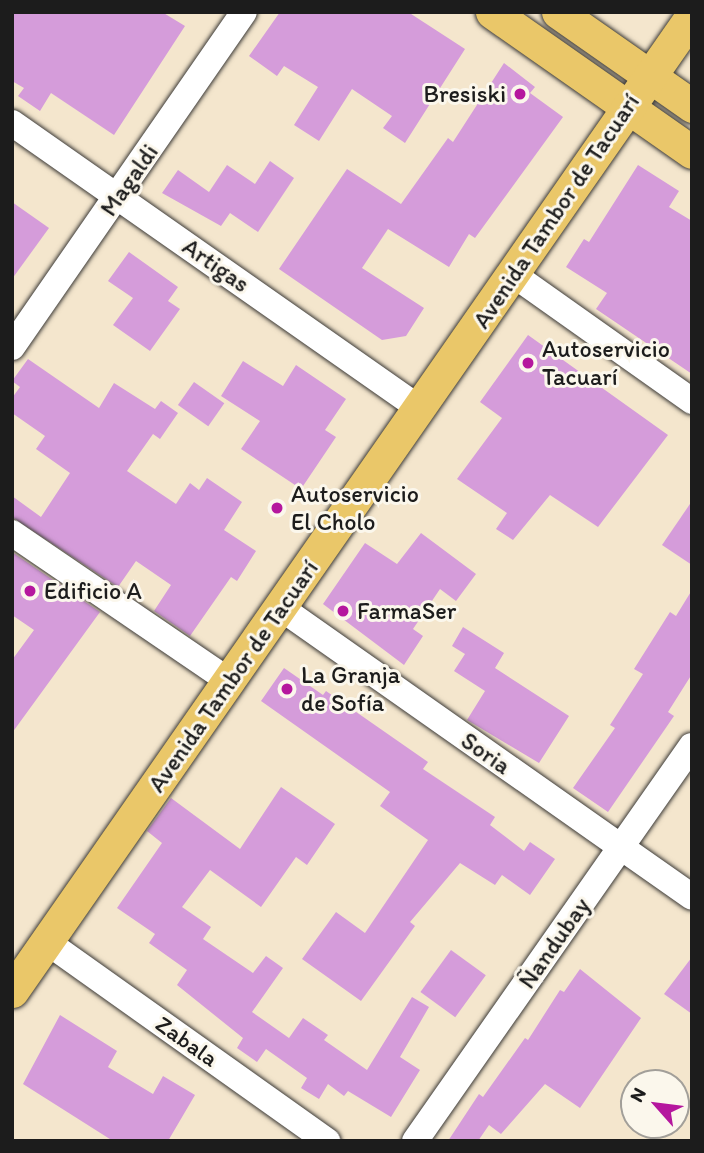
<!DOCTYPE html>
<html>
<head>
<meta charset="utf-8">
<style>
  body { margin:0 }
  #map { position:relative; width:704px; height:1153px; overflow:hidden; background:#f4e6cd; font-family:Itim,sans-serif }
  div>[style] { position:absolute }
  [style*='--x'] { left:calc(var(--x)*1px); top:calc(var(--y)*1px); width:calc(var(--w)*1px); rotate:calc(var(--a)*1deg) }
  .building>* { inset:0; background:#d59cda; transform-origin:0 0 }
  .roads { filter:drop-shadow(0 0 2px #3c3a37) drop-shadow(0 0 2px #3c3a37) }
  .minor>* { height:26px; margin:-13px; padding:0 13px; transform-origin:13px; border-radius:13px; background:#fff }
  .major>* { height:33px; margin:-16.5px; padding:0 16.5px; transform-origin:16.5px; border-radius:16.5px; background:#eac769 }
  .dots>* { width:19px; height:19px; translate:-50% -50%; box-sizing:border-box; border:4px solid #fbf7ec; border-radius:50% }
  span { translate:-50% -50%; white-space:nowrap; text-align:center; line-height:1.15; -webkit-text-stroke:6px #fbf7ec; paint-order:stroke }
  .poi-label { font-size:24px; color:#1c1c1c }
  .right { translate:-100% -50%; text-align:right }
  .left { translate:0 -50%; text-align:left }
  .street-label { font-size:24px; color:#1c1c1c }
  .frame { position:absolute; inset:0; border:14px solid #1c1c1c; pointer-events:none }
  .north { position:absolute; left:620px; top:1069px; width:70px; height:70px; box-sizing:border-box; background:#fbf7ec; border:2px solid #a29f99; border-radius:50%; rotate:298deg; font-size:19px; font-weight:700; line-height:28px; text-align:center; color:#1c1c1c }
  .north::after { content:''; display:block; margin:auto; width:24px; height:32px; background:#b5179e; clip-path:polygon(50% 0,100% 100%,50% 72%,0 100%) }
</style>
</head>
<body>
<div id="map">
  <div class="building">
    <i style="clip-path:polygon(12px 12px,162px 12px,185px 26px,114px 135px,51px 93px,40px 111px,18px 96px,24px 88px,12px 81px)"></i>
    <i style="clip-path:polygon(280px 12px,408px 12px,465px 49px,405px 143px,383px 128px,392px 116px,352px 89px,319px 141px,294px 125px,318px 87px,284px 66px,277px 76px,249px 56px)"></i>
    <i style="clip-path:polygon(504px 63px,535px 87px,530px 93px,563px 117px,475px 238px,469px 234px,449px 267px,388px 229px,362px 268px,424px 308px,406px 336px,382px 340px,279px 269px,347px 169px,401px 204px,448px 138px,453px 142px)"></i>
    <i style="clip-path:polygon(270px 161px,294px 178px,258px 232px,230px 213px,221px 226px,162px 193px,178px 170px,209px 192px,227px 165px,255px 184px)"></i>
    <i style="clip-path:polygon(638px 165px,679px 191px,669px 207px,692px 221px,692px 374px,596px 309px,607px 293px,566px 267px,584px 239px,589px 242px)"></i>
    <i style="clip-path:polygon(12px 202px,49px 228px,12px 279px)"></i>
    <i style="clip-path:polygon(129px 252px,178px 287px,168px 301px,180px 309px,150px 351px,113px 325px,133px 298px,108px 281px)"></i>
    <i style="clip-path:polygon(528px 335px,668px 435px,598px 527px,550px 495px,513px 540px,496px 529px,507px 513px,457px 479px,502px 418px,480px 402px)"></i>
    <i style="clip-path:polygon(28px 359px,99px 408px,114px 383px,155px 409px,161px 401px,178px 413px,160px 439px,153px 434px,127px 471px,176px 504px,190px 483px,199px 490px,207px 478px,242px 502px,224px 530px,256px 551px,237px 581px,231px 577px,190px 636px,154px 611px,171px 585px,136px 561px,118px 587px,12px 517px,12px 496px,41px 517px,70px 473px,36px 449px,45px 436px,12px 413px,12px 398px,20px 387px,12px 381px)"></i>
    <i style="clip-path:polygon(243px 361px,283px 386px,296px 365px,346px 399px,325px 430px,336px 437px,301px 489px,241px 449px,260px 421px,221px 396px)"></i>
    <i style="left:194px;top:382px;width:37px;height:28px;rotate:35deg"></i>
    <i style="clip-path:polygon(692px 501px,692px 565px,662px 545px)"></i>
    <i style="clip-path:polygon(421px 533px,476px 574px,456px 601px,440px 589px,413px 629px,423px 636px,404px 665px,323px 604px,365px 543px,397px 564px)"></i>
    <i style="clip-path:polygon(12px 552px,100px 612px,12px 733px,12px 660px,34px 630px,12px 615px)"></i>
    <i style="clip-path:polygon(692px 590px,692px 674px,668px 712px,674px 716px,608px 812px,573px 788px,615px 728px,610px 725px,643px 674px,634px 669px,670px 612px,676px 616px)"></i>
    <i style="clip-path:polygon(463px 627px,504px 653px,495px 668px,569px 716px,539px 763px,467px 720px,485px 691px,454px 671px,465px 654px,452px 646px)"></i>
    <i style="clip-path:polygon(284px 668px,323px 695px,326px 691px,428px 762px,423px 769px,495px 817px,490px 825px,524px 851px,530px 842px,555px 859px,530px 895px,502px 875px,495px 885px,460px 863px,410px 922px,415px 926px,361px 1001px,302px 959px,336px 912px,365px 933px,428px 840px,380px 806px,390px 792px,261px 701px)"></i>
    <i style="clip-path:polygon(281px 787px,335px 824px,307px 865px,296px 857px,261px 907px,210px 870px,182px 907px,211px 927px,203px 939px,253px 973px,266px 956px,283px 968px,252px 1012px,289px 1038px,303px 1018px,328px 1035px,324px 1040px,367px 1070px,412px 997px,429px 1007px,400px 1057px,420px 1070px,391px 1117px,348px 1091px,344px 1096px,328px 1084px,319px 1099px,301px 1088px,307px 1078px,266px 1049px,257px 1062px,237px 1048px,243px 1038px,177px 985px,187px 970px,149px 943px,155px 934px,117px 908px,162px 843px,147px 831px,171px 798px,240px 849px)"></i>
    <i style="left:451px;top:950px;width:43px;height:52px;rotate:36deg"></i>
    <i style="clip-path:polygon(692px 957px,692px 1014px,664px 994px)"></i>
    <i style="clip-path:polygon(580px 969px,641px 1018px,580px 1108px,545px 1084px,501px 1134px,489px 1125px,478px 1141px,448px 1141px,479px 1094px,483px 1097px,525px 1038px,528px 1040px,560px 990px,564px 992px)"></i>
    <i style="clip-path:polygon(60px 1015px,117px 1051px,108px 1067px,153px 1094px,163px 1076px,195px 1095px,168px 1141px,113px 1141px,23px 1084px)"></i>
  </div>
  <div class="roads">
    <div class="minor">
      <i style="--x:12;--y:123;--w:497;--a:35"></i>
      <i style="--x:514;--y:275;--w:218;--a:35.3"></i>
      <i style="--x:12;--y:347;--w:407;--a:-55.3"></i>
      <i style="--x:12;--y:533;--w:263;--a:34.3"></i>
      <i style="--x:281;--y:608;--w:502;--a:35.11"></i>
      <i style="--x:47;--y:942;--w:344;--a:35.4"></i>
      <i style="--x:415;--y:1141;--w:482;--a:-55"></i>
    </div>
    <div class="major">
      <i style="--x:492;--y:12;--w:244;--a:35"></i>
      <i style="--x:558;--y:12;--w:164;--a:35"></i>
      <i style="--x:12;--y:991;--w:1189;--a:-55.11"></i>
    </div>
  </div>
  <div class="dots">
    <i style="left:520px;top:94px;background:#b5179e"></i>
    <i style="left:528px;top:363px;background:#b5179e"></i>
    <i style="left:277px;top:508px;background:#b5179e"></i>
    <i style="left:30px;top:591px;background:#b5179e"></i>
    <i style="left:343px;top:611px;background:#b5179e"></i>
    <i style="left:287px;top:689px;background:#b5179e"></i>
  </div>
  <div class="poi-label">
    <span class="right" style="left:506px;top:94px">Bresiski</span>
    <span class="left" style="left:542px;top:363px">Autoservicio<br>Tacuarí</span>
    <span class="left" style="left:291px;top:508px">Autoservicio<br>El Cholo</span>
    <span class="left" style="left:44px;top:591px">Edificio A</span>
    <span class="left" style="left:357px;top:611px">FarmaSer</span>
    <span class="left" style="left:301px;top:689px">La Granja<br>de Sofía</span>
  </div>
  <div class="street-label">
    <span style="left:129px;top:180px;rotate:-55deg">Magaldi</span>
    <span style="left:556px;top:211px;rotate:-56deg">Avenida Tambor de Tacuarí</span>
    <span style="left:216px;top:265px;rotate:35deg">Artigas</span>
    <span style="left:233px;top:676px;rotate:-55deg">Avenida Tambor de Tacuarí</span>
    <span style="left:486px;top:753px;rotate:35deg">Soria</span>
    <span style="left:554px;top:943px;rotate:-55deg">Ñandubay</span>
    <span style="left:187px;top:1041px;rotate:35deg">Zabala</span>
  </div>
  <div class="frame"></div>
  <div class="north">N</div>
</div>
</body>
</html>
